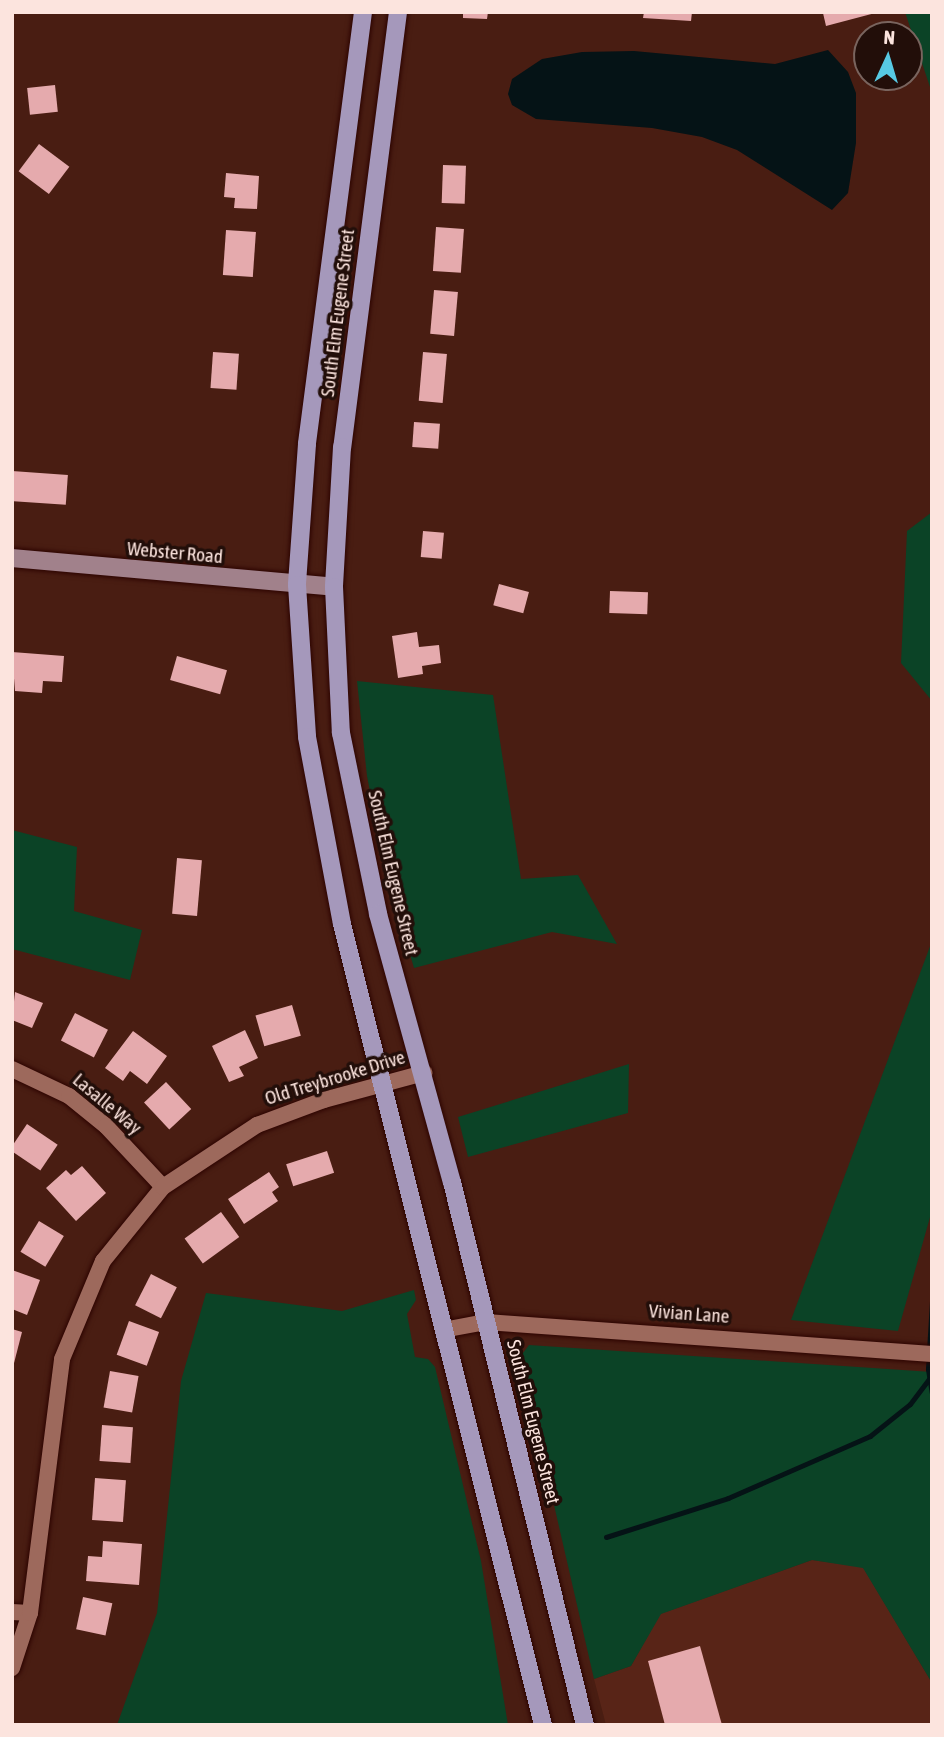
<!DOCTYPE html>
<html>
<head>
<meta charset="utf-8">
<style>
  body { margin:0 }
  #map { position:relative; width:944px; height:1737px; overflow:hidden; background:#491d12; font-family:"Asap Condensed",sans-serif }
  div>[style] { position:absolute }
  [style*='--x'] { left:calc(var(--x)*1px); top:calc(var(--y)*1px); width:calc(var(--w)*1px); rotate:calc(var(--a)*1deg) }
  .built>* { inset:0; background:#582417 }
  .green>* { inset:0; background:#0b4326 }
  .water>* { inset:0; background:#051316 }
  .stream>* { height:5px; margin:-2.5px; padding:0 2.5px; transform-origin:2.5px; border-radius:2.5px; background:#051316 }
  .building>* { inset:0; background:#e5aaad; transform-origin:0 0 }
  .roads { filter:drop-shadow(0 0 2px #2d0400) drop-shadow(0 0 2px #2d0400) }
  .street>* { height:16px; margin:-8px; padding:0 8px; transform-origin:8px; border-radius:8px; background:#9d695c }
  .secondary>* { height:18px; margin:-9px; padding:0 9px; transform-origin:9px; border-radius:9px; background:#a1818b }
  .primary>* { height:18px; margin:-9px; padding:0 9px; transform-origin:9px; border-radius:9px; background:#a598bb }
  span { translate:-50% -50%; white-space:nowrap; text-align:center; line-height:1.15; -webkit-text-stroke:7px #220e09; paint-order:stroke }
  .street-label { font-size:19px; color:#fce4de }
  .frame { position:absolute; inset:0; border:14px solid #fce4de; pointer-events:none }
  .north { position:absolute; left:853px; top:21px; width:70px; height:70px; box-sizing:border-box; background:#220e09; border:2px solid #79645e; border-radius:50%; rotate:4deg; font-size:19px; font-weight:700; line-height:28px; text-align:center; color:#fce4de }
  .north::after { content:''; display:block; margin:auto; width:24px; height:32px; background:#57c9e3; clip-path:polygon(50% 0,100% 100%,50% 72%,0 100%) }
</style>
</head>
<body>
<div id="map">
  <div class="built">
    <i style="clip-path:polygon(812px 1560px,863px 1567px,932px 1683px,932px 1725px,606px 1725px,594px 1679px,631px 1666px,660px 1614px)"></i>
  </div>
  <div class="green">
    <i style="clip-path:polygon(905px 12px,932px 12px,932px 93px)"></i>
    <i style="clip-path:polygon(932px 512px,932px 701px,901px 663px,907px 531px)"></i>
    <i style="clip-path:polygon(357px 681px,493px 695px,521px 879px,578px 875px,617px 944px,552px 932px,414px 968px,386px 873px,367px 776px)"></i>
    <i style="clip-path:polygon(12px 830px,77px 847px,74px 911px,142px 930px,130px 980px,12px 949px)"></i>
    <i style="clip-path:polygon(932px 941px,932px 1210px,898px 1331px,791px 1320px)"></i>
    <i style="clip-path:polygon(629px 1064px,628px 1113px,468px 1157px,458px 1117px)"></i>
    <i style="clip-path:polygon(414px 1290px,416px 1300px,407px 1314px,415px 1357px,428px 1359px,435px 1367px,481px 1561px,508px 1725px,117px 1725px,157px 1613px,181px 1381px,206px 1293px,342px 1311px)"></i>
    <i style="clip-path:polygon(529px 1345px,932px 1372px,932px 1683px,863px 1568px,812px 1560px,661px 1614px,631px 1666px,594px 1679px,520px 1357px)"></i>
  </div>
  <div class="water">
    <i style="clip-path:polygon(828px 50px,848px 72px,856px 93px,856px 143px,848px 193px,832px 210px,737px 150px,702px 137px,652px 128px,536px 119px,512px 105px,508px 94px,512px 79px,542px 59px,582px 52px,634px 51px,775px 64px)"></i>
  </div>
  <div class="stream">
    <i style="--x:932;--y:1301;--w:68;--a:93.4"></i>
    <i style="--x:928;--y:1369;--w:24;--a:81"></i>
    <i style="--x:606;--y:1537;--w:128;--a:-17.7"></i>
    <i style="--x:728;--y:1498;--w:155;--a:-23.6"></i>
    <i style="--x:870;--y:1436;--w:51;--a:-38.7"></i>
    <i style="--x:910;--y:1404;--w:31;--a:-53"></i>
  </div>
  <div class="building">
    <i style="clip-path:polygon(463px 12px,488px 12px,487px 19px,463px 18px)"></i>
    <i style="clip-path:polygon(644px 12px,692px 12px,691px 21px,643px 18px)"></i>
    <i style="clip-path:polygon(879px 12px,826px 26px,823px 13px,826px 12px)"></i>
    <i style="left:55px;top:85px;width:27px;height:28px;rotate:84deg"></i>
    <i style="left:39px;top:144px;width:38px;height:34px;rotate:37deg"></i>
    <i style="left:443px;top:165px;width:23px;height:38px;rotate:2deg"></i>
    <i style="clip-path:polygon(226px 173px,259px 176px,257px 209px,234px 208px,235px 198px,224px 197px)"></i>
    <i style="left:436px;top:227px;width:28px;height:44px;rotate:4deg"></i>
    <i style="left:226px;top:230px;width:30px;height:45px;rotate:4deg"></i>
    <i style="left:434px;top:290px;width:24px;height:44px;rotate:5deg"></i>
    <i style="left:213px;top:352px;width:26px;height:36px;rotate:4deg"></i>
    <i style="left:423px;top:352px;width:24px;height:49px;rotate:5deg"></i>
    <i style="left:414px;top:422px;width:26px;height:25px;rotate:4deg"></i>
    <i style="left:12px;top:471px;width:56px;height:30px;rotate:4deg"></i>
    <i style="left:423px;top:531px;width:21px;height:26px;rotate:5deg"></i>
    <i style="left:499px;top:584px;width:31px;height:22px;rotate:15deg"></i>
    <i style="left:610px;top:591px;width:38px;height:22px;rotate:2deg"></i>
    <i style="clip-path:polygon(417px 632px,419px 647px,439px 645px,441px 663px,422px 666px,423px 674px,398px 678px,392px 636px)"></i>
    <i style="clip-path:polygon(12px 652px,64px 656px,62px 682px,43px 681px,42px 693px,15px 691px)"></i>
    <i style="left:177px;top:656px;width:52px;height:25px;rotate:16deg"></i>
    <i style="left:177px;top:858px;width:25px;height:56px;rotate:5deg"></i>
    <i style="clip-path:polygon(15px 992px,43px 1003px,32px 1028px,12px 1020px)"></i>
    <i style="left:292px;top:1005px;width:32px;height:38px;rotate:74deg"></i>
    <i style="left:75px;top:1013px;width:37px;height:31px;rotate:27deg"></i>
    <i style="clip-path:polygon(245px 1030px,258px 1058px,239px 1067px,244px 1076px,229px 1082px,212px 1046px)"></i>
    <i style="clip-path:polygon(133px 1031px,167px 1056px,147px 1084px,130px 1071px,123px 1081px,105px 1068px)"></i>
    <i style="left:166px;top:1082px;width:37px;height:30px;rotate:47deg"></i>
    <i style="left:27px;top:1124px;width:37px;height:31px;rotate:34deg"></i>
    <i style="left:327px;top:1151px;width:23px;height:43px;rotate:72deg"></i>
    <i style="clip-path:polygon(82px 1166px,106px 1193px,76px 1221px,46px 1188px,66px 1170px,71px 1175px)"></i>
    <i style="clip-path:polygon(269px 1172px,279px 1187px,272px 1192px,278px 1201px,244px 1224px,228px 1199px)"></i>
    <i style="left:221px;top:1212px;width:31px;height:45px;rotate:54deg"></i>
    <i style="left:39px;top:1221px;width:29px;height:36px;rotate:31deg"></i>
    <i style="clip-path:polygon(12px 1270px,40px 1280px,27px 1315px,12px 1309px)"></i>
    <i style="left:151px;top:1274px;width:29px;height:35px;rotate:27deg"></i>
    <i style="left:129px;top:1321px;width:32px;height:36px;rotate:20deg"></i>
    <i style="clip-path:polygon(12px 1329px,22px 1332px,13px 1367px,12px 1367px)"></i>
    <i style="left:110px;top:1371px;width:29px;height:37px;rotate:10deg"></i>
    <i style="left:102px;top:1425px;width:31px;height:36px;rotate:4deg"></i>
    <i style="left:95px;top:1478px;width:31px;height:42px;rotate:4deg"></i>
    <i style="clip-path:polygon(103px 1541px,142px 1544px,139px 1585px,86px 1581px,88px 1556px,102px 1557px)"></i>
    <i style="left:83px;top:1597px;width:30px;height:33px;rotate:12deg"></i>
    <i style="clip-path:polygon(700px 1646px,722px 1725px,665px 1725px,648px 1661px)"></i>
  </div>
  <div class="roads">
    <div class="street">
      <i style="--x:12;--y:1069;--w:63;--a:25.3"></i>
      <i style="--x:69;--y:1096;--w:48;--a:39"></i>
      <i style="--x:106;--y:1126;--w:83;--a:46.9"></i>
      <i style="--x:443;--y:1330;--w:44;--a:-10.5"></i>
      <i style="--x:486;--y:1322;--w:447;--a:4.1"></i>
      <i style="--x:12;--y:1612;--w:18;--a:3"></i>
      <i style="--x:12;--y:1668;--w:58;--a:-71.9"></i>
      <i style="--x:30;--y:1613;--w:256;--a:-82.8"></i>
      <i style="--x:62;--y:1359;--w:106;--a:-67.3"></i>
      <i style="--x:103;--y:1261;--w:95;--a:-51"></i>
      <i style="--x:163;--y:1187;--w:113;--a:-33.4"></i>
      <i style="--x:257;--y:1125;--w:72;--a:-20.5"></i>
      <i style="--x:324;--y:1100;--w:104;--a:-15.1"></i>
    </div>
    <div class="secondary">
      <i style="--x:12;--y:558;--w:323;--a:5.1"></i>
    </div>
    <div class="primary">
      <i style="--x:363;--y:12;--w:436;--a:97.4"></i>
      <i style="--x:307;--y:444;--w:141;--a:94.1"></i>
      <i style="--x:297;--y:585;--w:152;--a:86.2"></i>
      <i style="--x:307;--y:737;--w:190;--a:79.4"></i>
      <i style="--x:342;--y:924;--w:826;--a:75.91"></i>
      <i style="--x:398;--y:12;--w:439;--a:97.3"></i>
      <i style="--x:342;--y:447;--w:140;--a:93.3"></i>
      <i style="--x:334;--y:587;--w:146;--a:87.3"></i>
      <i style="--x:341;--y:733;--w:185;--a:78.4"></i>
      <i style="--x:378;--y:914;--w:278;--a:74.6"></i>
      <i style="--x:452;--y:1182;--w:559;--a:76.24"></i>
    </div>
  </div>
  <div class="street-label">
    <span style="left:338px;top:313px;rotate:-83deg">South Elm Eugene Street</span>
    <span style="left:175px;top:553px;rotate:5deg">Webster Road</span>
    <span style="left:393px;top:873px;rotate:77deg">South Elm Eugene Street</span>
    <span style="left:335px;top:1078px;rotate:-17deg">Old Treybrooke Drive</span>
    <span style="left:107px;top:1104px;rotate:40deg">Lasalle Way</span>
    <span style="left:689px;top:1314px;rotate:4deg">Vivian Lane</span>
    <span style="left:533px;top:1422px;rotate:76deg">South Elm Eugene Street</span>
  </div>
  <div class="frame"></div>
  <div class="north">N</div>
</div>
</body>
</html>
